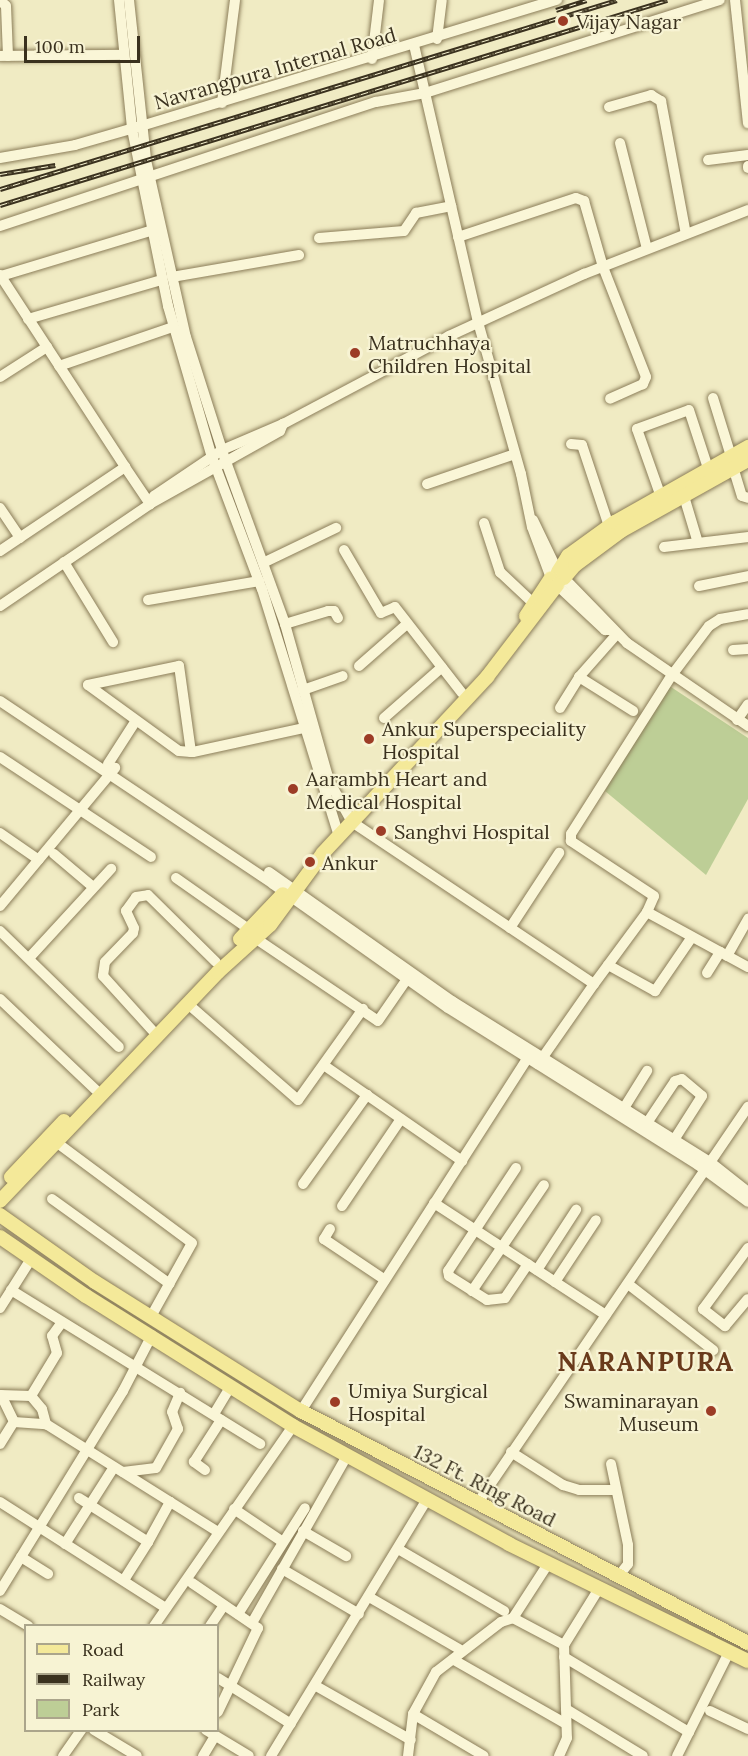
<!DOCTYPE html>
<html>
<head>
<meta charset="utf-8">
<style>
  body { margin:0 }
  #map { position:relative; width:748px; height:1756px; overflow:hidden; background:#f0ebc3; font-family:Lora,serif }
  div>[style] { position:absolute }
  [style*='--x'] { left:calc(var(--x)*1px); top:calc(var(--y)*1px); width:calc(var(--w)*1px); rotate:calc(var(--a)*1deg) }
  .green>* { inset:0; background:#bdce96 }
  .roads { filter:drop-shadow(0 0 2px #8b7d59) drop-shadow(0 0 2px #8b7d59) }
  .minor>* { height:10px; margin:-5px; padding:0 5px; transform-origin:5px; border-radius:5px; background:#faf6d7 }
  .major>* { height:14px; margin:-7px; padding:0 7px; transform-origin:7px; border-radius:7px; background:#f4e999 }
  .rail>* { height:4.5px; margin-top:-2.25px; transform-origin:0; background:repeating-linear-gradient(90deg,#f7f3d3 0 7px,#3a311e 0 14px); box-sizing:border-box; border-block:2px solid #3a311e }
  .dots>* { width:16px; height:16px; translate:-50% -50%; box-sizing:border-box; border:3px solid #f7f3d3; border-radius:50% }
  span { translate:-50% -50%; white-space:nowrap; text-align:center; line-height:1.15; -webkit-text-stroke:4.5px #f7f3d3; paint-order:stroke }
  .poi-label { font-size:20px; color:#3a311e }
  .left { translate:0 -50%; text-align:left }
  .right { translate:-100% -50%; text-align:right }
  .street-label { font-size:20px; color:#3a311e }
  .district-label { font-size:26px; color:#693a1b; font-weight:700; letter-spacing:1.5px }
  .legend { position:absolute; left:24px; top:1624px; width:195px; height:108px; box-sizing:border-box; background:#f7f3d3; border:2px solid #aba58b; margin:0; padding:8px 10px; list-style:none; font-size:18px; color:#3a311e }
  .legend li { display:flex; align-items:center; gap:12px; height:30px }
  .legend b { width:30px; border:2px solid #aba58b }
  .scale { position:absolute; left:24px; top:36px; width:116px; height:27px; box-sizing:border-box; border:3px solid #3a311e; border-top:0; padding-left:8px; font-size:18px; line-height:21px; white-space:nowrap; color:#3a311e; -webkit-text-stroke:4px #f7f3d3; paint-order:stroke }
</style>
</head>
<body>
<div id="map">
  <div class="green">
    <i style="clip-path:polygon(665px 683px,748px 738px,748px 799px,706px 875px,605px 791px)"></i>
  </div>
  <div class="roads">
    <div class="minor">
      <i style="--x:0;--y:0;--w:8;--a:45"></i>
      <i style="--x:6;--y:6;--w:50;--a:87.7"></i>
      <i style="--x:119;--y:0;--w:130;--a:84.2"></i>
      <i style="--x:132;--y:129;--w:181;--a:78.5"></i>
      <i style="--x:168;--y:306;--w:157;--a:73.8"></i>
      <i style="--x:212;--y:457;--w:141;--a:69.3"></i>
      <i style="--x:262;--y:589;--w:259;--a:72.7"></i>
      <i style="--x:129;--y:0;--w:161;--a:83.9"></i>
      <i style="--x:146;--y:160;--w:181;--a:77.3"></i>
      <i style="--x:186;--y:337;--w:128;--a:72.3"></i>
      <i style="--x:225;--y:459;--w:176;--a:70"></i>
      <i style="--x:285;--y:624;--w:163;--a:74.3"></i>
      <i style="--x:329;--y:781;--w:47;--a:60.7"></i>
      <i style="--x:352;--y:822;--w:291;--a:33.8"></i>
      <i style="--x:594;--y:984;--w:98;--a:125"></i>
      <i style="--x:735;--y:0;--w:124;--a:84"></i>
      <i style="--x:437;--y:39;--w:39;--a:-83"></i>
      <i style="--x:414;--y:45;--w:284;--a:77"></i>
      <i style="--x:478;--y:322;--w:158;--a:74.2"></i>
      <i style="--x:521;--y:474;--w:54;--a:78.3"></i>
      <i style="--x:532;--y:527;--w:54;--a:69.6"></i>
      <i style="--x:0;--y:56;--w:124;--a:-0.5"></i>
      <i style="--x:372;--y:59;--w:59;--a:-83.2"></i>
      <i style="--x:222;--y:103;--w:104;--a:-82.8"></i>
      <i style="--x:609;--y:107;--w:44;--a:-15.9"></i>
      <i style="--x:651;--y:95;--w:12;--a:31"></i>
      <i style="--x:661;--y:101;--w:135;--a:79.4"></i>
      <i style="--x:620;--y:143;--w:109;--a:75.7"></i>
      <i style="--x:0;--y:158;--w:76;--a:-9.8"></i>
      <i style="--x:75;--y:145;--w:69;--a:-16.1"></i>
      <i style="--x:141;--y:126;--w:435;--a:-16.9"></i>
      <i style="--x:708;--y:160;--w:40;--a:-7.1"></i>
      <i style="--x:748;--y:166;--w:2;--a:90"></i>
      <i style="--x:0;--y:226;--w:396;--a:-18.3"></i>
      <i style="--x:376;--y:102;--w:50;--a:-10.4"></i>
      <i style="--x:425;--y:93;--w:309;--a:-17.5"></i>
      <i style="--x:458;--y:237;--w:124;--a:-18.3"></i>
      <i style="--x:576;--y:198;--w:9;--a:21"></i>
      <i style="--x:584;--y:201;--w:69;--a:73.9"></i>
      <i style="--x:603;--y:267;--w:118;--a:68.6"></i>
      <i style="--x:646;--y:377;--w:8;--a:113"></i>
      <i style="--x:643;--y:384;--w:36;--a:156"></i>
      <i style="--x:319;--y:238;--w:85;--a:-4.7"></i>
      <i style="--x:404;--y:231;--w:22;--a:-56"></i>
      <i style="--x:416;--y:213;--w:36;--a:-11"></i>
      <i style="--x:0;--y:275;--w:229;--a:56.9"></i>
      <i style="--x:1;--y:276;--w:156;--a:-16.8"></i>
      <i style="--x:172;--y:277;--w:129;--a:-9.8"></i>
      <i style="--x:28;--y:319;--w:139;--a:-16.3"></i>
      <i style="--x:59;--y:366;--w:120;--a:-18.9"></i>
      <i style="--x:0;--y:377;--w:56;--a:-32.6"></i>
      <i style="--x:713;--y:398;--w:61;--a:72.8"></i>
      <i style="--x:571;--y:444;--w:11;--a:5"></i>
      <i style="--x:582;--y:445;--w:85;--a:71.6"></i>
      <i style="--x:733;--y:467;--w:30;--a:73"></i>
      <i style="--x:742;--y:496;--w:6;--a:18"></i>
      <i style="--x:427;--y:484;--w:93;--a:-18.8"></i>
      <i style="--x:683;--y:493;--w:52;--a:73.3"></i>
      <i style="--x:660;--y:494;--w:69;--a:-109.5"></i>
      <i style="--x:637;--y:429;--w:55;--a:-20.1"></i>
      <i style="--x:689;--y:410;--w:61;--a:71.9"></i>
      <i style="--x:150;--y:504;--w:9;--a:-63"></i>
      <i style="--x:154;--y:496;--w:82;--a:-34.1"></i>
      <i style="--x:222;--y:450;--w:66;--a:-23.1"></i>
      <i style="--x:283;--y:424;--w:188;--a:-27.9"></i>
      <i style="--x:449;--y:336;--w:149;--a:-24.7"></i>
      <i style="--x:584;--y:274;--w:176;--a:-21.3"></i>
      <i style="--x:0;--y:508;--w:36;--a:56"></i>
      <i style="--x:533;--y:520;--w:58;--a:64.3"></i>
      <i style="--x:484;--y:523;--w:52;--a:71.9"></i>
      <i style="--x:500;--y:572;--w:47;--a:43.3"></i>
      <i style="--x:664;--y:547;--w:85;--a:-6.8"></i>
      <i style="--x:344;--y:550;--w:73;--a:59.6"></i>
      <i style="--x:381;--y:613;--w:15;--a:-23"></i>
      <i style="--x:395;--y:607;--w:109;--a:52.1"></i>
      <i style="--x:0;--y:551;--w:151;--a:-33.9"></i>
      <i style="--x:125;--y:467;--w:45;--a:56"></i>
      <i style="--x:64;--y:562;--w:94;--a:58.5"></i>
      <i style="--x:265;--y:562;--w:79;--a:-25.6"></i>
      <i style="--x:564;--y:578;--w:91;--a:45.9"></i>
      <i style="--x:627;--y:643;--w:147;--a:34.4"></i>
      <i style="--x:557;--y:585;--w:66;--a:43.2"></i>
      <i style="--x:605;--y:630;--w:7;--a:0"></i>
      <i style="--x:699;--y:586;--w:50;--a:-11.5"></i>
      <i style="--x:148;--y:600;--w:113;--a:-9.7"></i>
      <i style="--x:0;--y:606;--w:181;--a:-34.2"></i>
      <i style="--x:150;--y:504;--w:149;--a:-29.3"></i>
      <i style="--x:280;--y:431;--w:8;--a:-67"></i>
      <i style="--x:285;--y:624;--w:45;--a:-16.8"></i>
      <i style="--x:328;--y:611;--w:6;--a:0"></i>
      <i style="--x:334;--y:611;--w:8;--a:60"></i>
      <i style="--x:733;--y:650;--w:15;--a:-4"></i>
      <i style="--x:359;--y:666;--w:64;--a:-41.2"></i>
      <i style="--x:579;--y:677;--w:64;--a:32.2"></i>
      <i style="--x:303;--y:690;--w:42;--a:-19.3"></i>
      <i style="--x:0;--y:701;--w:329;--a:33.8"></i>
      <i style="--x:273;--y:884;--w:214;--a:35.3"></i>
      <i style="--x:448;--y:1008;--w:295;--a:32.1"></i>
      <i style="--x:698;--y:1165;--w:62;--a:36.5"></i>
      <i style="--x:560;--y:708;--w:36;--a:-58"></i>
      <i style="--x:579;--y:677;--w:57;--a:-48.5"></i>
      <i style="--x:384;--y:718;--w:77;--a:-41.3"></i>
      <i style="--x:737;--y:720;--w:19;--a:-55"></i>
      <i style="--x:191;--y:752;--w:87;--a:-97.9"></i>
      <i style="--x:179;--y:666;--w:93;--a:168.2"></i>
      <i style="--x:88;--y:685;--w:112;--a:36"></i>
      <i style="--x:179;--y:751;--w:12;--a:5"></i>
      <i style="--x:191;--y:752;--w:2;--a:0"></i>
      <i style="--x:193;--y:752;--w:114;--a:-12.2"></i>
      <i style="--x:0;--y:757;--w:181;--a:33.5"></i>
      <i style="--x:108;--y:764;--w:50;--a:-57.3"></i>
      <i style="--x:0;--y:833;--w:47;--a:34.7"></i>
      <i style="--x:54;--y:854;--w:51;--a:40.2"></i>
      <i style="--x:269;--y:872;--w:224;--a:35.2"></i>
      <i style="--x:452;--y:1001;--w:304;--a:32"></i>
      <i style="--x:710;--y:1162;--w:48;--a:38.3"></i>
      <i style="--x:176;--y:878;--w:90;--a:35.1"></i>
      <i style="--x:0;--y:906;--w:180;--a:-50.2"></i>
      <i style="--x:647;--y:912;--w:17;--a:-66"></i>
      <i style="--x:654;--y:896;--w:100;--a:-146.5"></i>
      <i style="--x:571;--y:841;--w:7;--a:-90"></i>
      <i style="--x:571;--y:834;--w:188;--a:-57.6"></i>
      <i style="--x:672;--y:675;--w:61;--a:-52.9"></i>
      <i style="--x:709;--y:626;--w:13;--a:-32"></i>
      <i style="--x:720;--y:619;--w:28;--a:-10"></i>
      <i style="--x:510;--y:928;--w:90;--a:-56.8"></i>
      <i style="--x:0;--y:931;--w:166;--a:44.3"></i>
      <i style="--x:255;--y:938;--w:148;--a:34"></i>
      <i style="--x:378;--y:1021;--w:51;--a:-55.4"></i>
      <i style="--x:727;--y:956;--w:43;--a:-60.4"></i>
      <i style="--x:30;--y:957;--w:120;--a:-47.4"></i>
      <i style="--x:608;--y:965;--w:54;--a:29"></i>
      <i style="--x:655;--y:991;--w:65;--a:-55.6"></i>
      <i style="--x:707;--y:973;--w:25;--a:-58"></i>
      <i style="--x:594;--y:984;--w:89;--a:-53.6"></i>
      <i style="--x:647;--y:912;--w:115;--a:28.6"></i>
      <i style="--x:0;--y:999;--w:132;--a:43.5"></i>
      <i style="--x:188;--y:1004;--w:146;--a:41.1"></i>
      <i style="--x:298;--y:1100;--w:112;--a:-54.5"></i>
      <i style="--x:152;--y:1030;--w:73;--a:-132.2"></i>
      <i style="--x:103;--y:976;--w:14;--a:-82"></i>
      <i style="--x:105;--y:962;--w:40;--a:-46"></i>
      <i style="--x:133;--y:933;--w:5;--a:-79"></i>
      <i style="--x:134;--y:928;--w:19;--a:-115"></i>
      <i style="--x:126;--y:911;--w:17;--a:-54"></i>
      <i style="--x:136;--y:897;--w:12;--a:-9"></i>
      <i style="--x:148;--y:895;--w:95;--a:44.6"></i>
      <i style="--x:325;--y:1066;--w:167;--a:34.7"></i>
      <i style="--x:624;--y:1108;--w:44;--a:-58.1"></i>
      <i style="--x:647;--y:1123;--w:50;--a:-56.3"></i>
      <i style="--x:675;--y:1081;--w:7;--a:-16"></i>
      <i style="--x:682;--y:1079;--w:26;--a:40"></i>
      <i style="--x:702;--y:1096;--w:52;--a:122.5"></i>
      <i style="--x:56;--y:1142;--w:169;--a:36.6"></i>
      <i style="--x:192;--y:1243;--w:82;--a:119.1"></i>
      <i style="--x:516;--y:1168;--w:123;--a:123.4"></i>
      <i style="--x:448;--y:1271;--w:5;--a:79"></i>
      <i style="--x:449;--y:1276;--w:45;--a:32.3"></i>
      <i style="--x:487;--y:1300;--w:18;--a:-6"></i>
      <i style="--x:505;--y:1298;--w:41;--a:-55.9"></i>
      <i style="--x:303;--y:1184;--w:110;--a:-54.3"></i>
      <i style="--x:52;--y:1199;--w:145;--a:35.8"></i>
      <i style="--x:434;--y:1203;--w:205;--a:33.1"></i>
      <i style="--x:342;--y:1206;--w:105;--a:-55.9"></i>
      <i style="--x:330;--y:1229;--w:12;--a:121"></i>
      <i style="--x:324;--y:1239;--w:73;--a:33.9"></i>
      <i style="--x:748;--y:1248;--w:76;--a:126.4"></i>
      <i style="--x:703;--y:1309;--w:28;--a:38"></i>
      <i style="--x:725;--y:1326;--w:35;--a:-50"></i>
      <i style="--x:537;--y:1270;--w:72;--a:-57"></i>
      <i style="--x:555;--y:1282;--w:74;--a:-56.5"></i>
      <i style="--x:628;--y:1284;--w:108;--a:37.8"></i>
      <i style="--x:11;--y:1290;--w:293;--a:31.7"></i>
      <i style="--x:472;--y:1291;--w:128;--a:-55.8"></i>
      <i style="--x:0;--y:1308;--w:58;--a:-57.7"></i>
      <i style="--x:0;--y:1395;--w:31;--a:2"></i>
      <i style="--x:31;--y:1396;--w:17;--a:50"></i>
      <i style="--x:42;--y:1409;--w:16;--a:75"></i>
      <i style="--x:1;--y:1395;--w:30;--a:64"></i>
      <i style="--x:14;--y:1422;--w:32;--a:4"></i>
      <i style="--x:46;--y:1424;--w:203;--a:32.1"></i>
      <i style="--x:31;--y:1396;--w:50;--a:-58.8"></i>
      <i style="--x:57;--y:1353;--w:18;--a:-106"></i>
      <i style="--x:52;--y:1336;--w:17;--a:-54"></i>
      <i style="--x:301;--y:1411;--w:426;--a:-57.3"></i>
      <i style="--x:214;--y:1414;--w:33;--a:-59"></i>
      <i style="--x:0;--y:1444;--w:26;--a:-58"></i>
      <i style="--x:511;--y:1452;--w:62;--a:32.4"></i>
      <i style="--x:563;--y:1485;--w:17;--a:17"></i>
      <i style="--x:579;--y:1490;--w:37;--a:0"></i>
      <i style="--x:611;--y:1464;--w:83;--a:78.1"></i>
      <i style="--x:628;--y:1545;--w:19;--a:90"></i>
      <i style="--x:628;--y:1564;--w:16;--a:128"></i>
      <i style="--x:205;--y:1470;--w:14;--a:-144"></i>
      <i style="--x:194;--y:1462;--w:50;--a:-57.3"></i>
      <i style="--x:123;--y:1472;--w:33;--a:-7"></i>
      <i style="--x:156;--y:1468;--w:45;--a:-60.6"></i>
      <i style="--x:178;--y:1429;--w:18;--a:-109"></i>
      <i style="--x:172;--y:1412;--w:21;--a:-67"></i>
      <i style="--x:79;--y:1498;--w:82;--a:32.5"></i>
      <i style="--x:148;--y:1542;--w:46;--a:-61.2"></i>
      <i style="--x:0;--y:1502;--w:197;--a:32.6"></i>
      <i style="--x:477;--y:1504;--w:481;--a:-55.7"></i>
      <i style="--x:234;--y:1509;--w:59;--a:34"></i>
      <i style="--x:303;--y:1531;--w:50;--a:30.2"></i>
      <i style="--x:65;--y:1544;--w:91;--a:-57.5"></i>
      <i style="--x:398;--y:1549;--w:123;--a:30.3"></i>
      <i style="--x:21;--y:1557;--w:32;--a:32"></i>
      <i style="--x:282;--y:1569;--w:89;--a:30.3"></i>
      <i style="--x:124;--y:1580;--w:45;--a:-57.7"></i>
      <i style="--x:192;--y:1583;--w:80;--a:34.3"></i>
      <i style="--x:258;--y:1628;--w:93;--a:115.5"></i>
      <i style="--x:0;--y:1591;--w:235;--a:-58.4"></i>
      <i style="--x:123;--y:1391;--w:63;--a:-62.6"></i>
      <i style="--x:369;--y:1597;--w:104;--a:30"></i>
      <i style="--x:0;--y:1609;--w:33;--a:31"></i>
      <i style="--x:238;--y:1614;--w:125;--a:-57.7"></i>
      <i style="--x:513;--y:1618;--w:64;--a:-57.1"></i>
      <i style="--x:252;--y:1623;--w:194;--a:-60.4"></i>
      <i style="--x:154;--y:1626;--w:244;--a:-55.2"></i>
      <i style="--x:210;--y:1626;--w:25;--a:-56"></i>
      <i style="--x:564;--y:1645;--w:68;--a:-58.2"></i>
      <i style="--x:564;--y:1657;--w:146;--a:31"></i>
      <i style="--x:454;--y:1660;--w:129;--a:29.7"></i>
      <i style="--x:218;--y:1678;--w:86;--a:32.2"></i>
      <i style="--x:316;--y:1686;--w:109;--a:29.6"></i>
      <i style="--x:566;--y:1709;--w:90;--a:31.4"></i>
      <i style="--x:710;--y:1711;--w:42;--a:25.3"></i>
      <i style="--x:413;--y:1714;--w:82;--a:30.6"></i>
      <i style="--x:94;--y:1730;--w:50;--a:31.2"></i>
      <i style="--x:206;--y:1730;--w:50;--a:31.2"></i>
      <i style="--x:63;--y:1756;--w:32;--a:-55"></i>
      <i style="--x:203;--y:1756;--w:23;--a:-59"></i>
      <i style="--x:271;--y:1756;--w:302;--a:-58.7"></i>
      <i style="--x:408;--y:1756;--w:42;--a:-83.2"></i>
      <i style="--x:413;--y:1714;--w:48;--a:-61.3"></i>
      <i style="--x:436;--y:1672;--w:82;--a:-37.6"></i>
      <i style="--x:501;--y:1622;--w:13;--a:-18"></i>
      <i style="--x:513;--y:1618;--w:58;--a:27.9"></i>
      <i style="--x:564;--y:1645;--w:93;--a:88.2"></i>
      <i style="--x:567;--y:1738;--w:20;--a:114"></i>
      <i style="--x:677;--y:1756;--w:116;--a:-63.4"></i>
    </div>
    <div class="major">
      <i style="--x:558;--y:572;--w:19;--a:-58"></i>
      <i style="--x:568;--y:556;--w:58;--a:-35.9"></i>
      <i style="--x:615;--y:522;--w:153;--a:-29.4"></i>
      <i style="--x:564;--y:578;--w:17;--a:-50"></i>
      <i style="--x:575;--y:565;--w:57;--a:-36.5"></i>
      <i style="--x:621;--y:531;--w:145;--a:-29.2"></i>
      <i style="--x:526;--y:616;--w:45;--a:-56.7"></i>
      <i style="--x:240;--y:939;--w:62;--a:-46.3"></i>
      <i style="--x:11;--y:1177;--w:77;--a:-46.6"></i>
      <i style="--x:0;--y:1201;--w:316;--a:-46.4"></i>
      <i style="--x:218;--y:972;--w:70;--a:-42.1"></i>
      <i style="--x:270;--y:925;--w:89;--a:-53.6"></i>
      <i style="--x:323;--y:853;--w:241;--a:-47"></i>
      <i style="--x:487;--y:677;--w:116;--a:-52.7"></i>
      <i style="--x:0;--y:1215;--w:116;--a:35.2"></i>
      <i style="--x:95;--y:1282;--w:243;--a:32.1"></i>
      <i style="--x:301;--y:1411;--w:504;--a:27.43"></i>
      <i style="--x:0;--y:1237;--w:104;--a:34.5"></i>
      <i style="--x:86;--y:1296;--w:244;--a:32.1"></i>
      <i style="--x:293;--y:1426;--w:246;--a:28.6"></i>
      <i style="--x:509;--y:1544;--w:266;--a:26.1"></i>
    </div>
  </div>
  <div class="rail">
    <i style="--x:556;--y:10;--w:32;--a:-18"></i>
    <i style="--x:0;--y:174;--w:56;--a:-9.3"></i>
    <i style="--x:0;--y:189;--w:645;--a:-17.03"></i>
    <i style="--x:0;--y:205;--w:698;--a:-17.08"></i>
  </div>
  <div class="dots">
    <i style="left:563px;top:21px;background:#9c3c26"></i>
    <i style="left:355px;top:353px;background:#9c3c26"></i>
    <i style="left:369px;top:739px;background:#9c3c26"></i>
    <i style="left:293px;top:789px;background:#9c3c26"></i>
    <i style="left:381px;top:831px;background:#9c3c26"></i>
    <i style="left:310px;top:862px;background:#9c3c26"></i>
    <i style="left:335px;top:1402px;background:#9c3c26"></i>
    <i style="left:711px;top:1411px;background:#9c3c26"></i>
  </div>
  <div class="poi-label">
    <span class="left" style="left:576px;top:21px">Vijay Nagar</span>
    <span class="left" style="left:368px;top:354px">Matruchhaya<br>Children Hospital</span>
    <span class="left" style="left:382px;top:740px">Ankur Superspeciality<br>Hospital</span>
    <span class="left" style="left:306px;top:790px">Aarambh Heart and<br>Medical Hospital</span>
    <span class="left" style="left:394px;top:831px">Sanghvi Hospital</span>
    <span class="left" style="left:322px;top:862px">Ankur</span>
    <span class="left" style="left:348px;top:1402px">Umiya Surgical<br>Hospital</span>
    <span class="right" style="left:699px;top:1412px">Swaminarayan<br>Museum</span>
  </div>
  <div class="street-label">
    <span style="left:275px;top:68px;rotate:-16deg">Navrangpura Internal Road</span>
    <span style="left:485px;top:1485px;rotate:27deg">132 Ft. Ring Road</span>
  </div>
  <div class="district-label">
    <span style="left:646px;top:1362px">NARANPURA</span>
  </div>
  <ul class="legend">
  <li><b style="height:8px;background:#f4e999"></b>Road</li>
  <li><b style="height:8px;background:#3a311e"></b>Railway</li>
  <li><b style="height:16px;background:#bdce96"></b>Park</li>
  </ul>
  <div class="scale">100 m</div>
</div>
</body>
</html>
